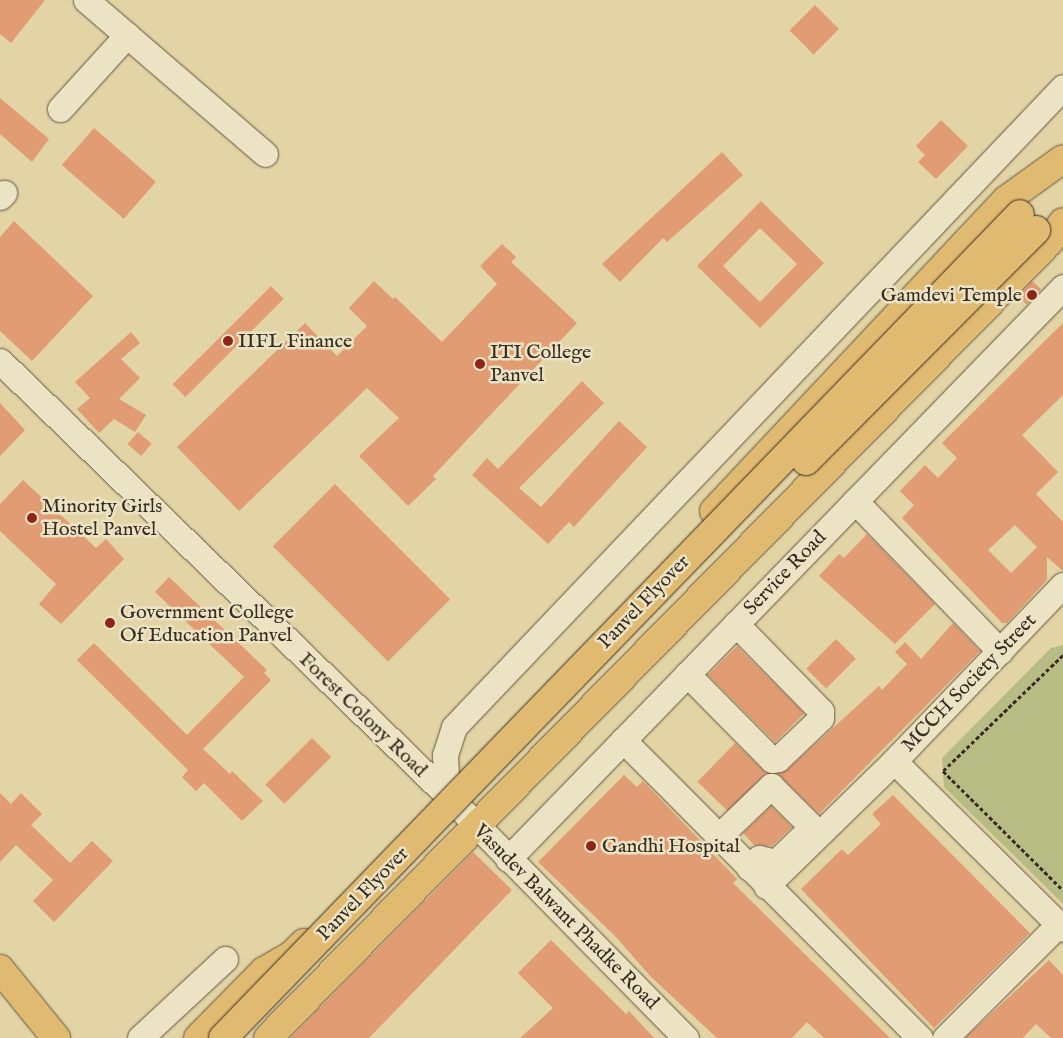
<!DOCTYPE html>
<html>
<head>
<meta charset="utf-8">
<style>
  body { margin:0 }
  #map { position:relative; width:1063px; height:1038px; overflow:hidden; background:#e2d4a4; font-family:"IM FELL English",serif }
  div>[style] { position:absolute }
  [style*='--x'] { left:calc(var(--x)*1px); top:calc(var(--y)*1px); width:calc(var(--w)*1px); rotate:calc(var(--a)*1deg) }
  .green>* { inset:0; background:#b7bc84 }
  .building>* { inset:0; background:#e19c74; transform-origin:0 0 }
  .path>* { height:3px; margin-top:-1.5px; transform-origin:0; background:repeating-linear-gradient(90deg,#382b21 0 4px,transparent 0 6.5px) }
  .roads { filter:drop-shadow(0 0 1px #625542) drop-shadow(0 0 1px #625542) }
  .minor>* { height:25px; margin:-12.5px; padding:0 12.5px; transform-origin:12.5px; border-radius:12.5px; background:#ece3c4 }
  .major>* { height:28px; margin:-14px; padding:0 14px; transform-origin:14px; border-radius:14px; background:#e1ba72 }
  .highway>* { height:28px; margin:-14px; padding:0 14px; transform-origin:14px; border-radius:14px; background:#e1ba72 }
  .bridges { filter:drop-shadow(0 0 1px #382b21) drop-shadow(0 0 1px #382b21) }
  .highway-bridge>* { height:28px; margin:-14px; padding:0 14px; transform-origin:14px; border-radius:14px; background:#e1ba72 }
  .dots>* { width:14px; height:14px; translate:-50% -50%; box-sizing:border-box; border:2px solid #ece3c4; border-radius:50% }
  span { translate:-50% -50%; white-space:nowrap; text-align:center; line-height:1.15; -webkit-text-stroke:5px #ece3c4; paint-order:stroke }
  .poi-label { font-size:20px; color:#382b21 }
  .right { translate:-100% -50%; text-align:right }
  .left { translate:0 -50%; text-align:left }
  .street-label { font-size:20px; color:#382b21 }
</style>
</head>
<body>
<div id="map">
  <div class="green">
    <i style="clip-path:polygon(1063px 645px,1063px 904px,944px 787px,942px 758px,1051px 648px)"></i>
  </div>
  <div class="building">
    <i style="clip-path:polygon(0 0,45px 0,11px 43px,0 34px)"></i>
    <i style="left:815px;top:5px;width:34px;height:36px;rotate:45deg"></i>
    <i style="clip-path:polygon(0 98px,49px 139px,32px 162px,0 134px)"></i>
    <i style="clip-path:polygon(941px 120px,968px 146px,936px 179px,918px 162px,925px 155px,916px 146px)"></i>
    <i style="left:94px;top:128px;width:82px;height:49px;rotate:41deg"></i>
    <i style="clip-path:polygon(722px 152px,743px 175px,667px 242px,663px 238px,620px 282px,602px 264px)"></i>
    <i style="clip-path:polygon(evenodd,761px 201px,824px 263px,760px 328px,697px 266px,761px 201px,760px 228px,797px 264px,760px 302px,723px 266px,760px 228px)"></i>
    <i style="clip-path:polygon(14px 221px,93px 296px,32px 361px,0 331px,0 237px)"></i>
    <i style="clip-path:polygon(502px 244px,516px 257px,511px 262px,577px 323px,433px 476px,436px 479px,408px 506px,359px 456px,399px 418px,367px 388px,239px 511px,177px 447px,305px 323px,337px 356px,367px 326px,349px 308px,374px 281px,393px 299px,395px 297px,442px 342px,497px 284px,480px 266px)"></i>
    <i style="left:1032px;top:281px;width:12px;height:21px;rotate:42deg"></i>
    <i style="left:271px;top:286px;width:18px;height:139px;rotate:45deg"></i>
    <i style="clip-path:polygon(evenodd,1063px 323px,1063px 395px,1022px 435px,1058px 472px,1036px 494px,1063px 522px,1063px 571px,1047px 557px,1047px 580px,1007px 623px,1002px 623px,902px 518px,914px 505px,900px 491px,925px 465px,938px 478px,957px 458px,942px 443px,1063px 323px,1015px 525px,1037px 547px,1011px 573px,988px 550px,1015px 525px)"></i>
    <i style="clip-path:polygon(131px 332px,140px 343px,121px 359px,140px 378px,119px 399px,146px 415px,135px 432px,114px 419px,99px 433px,77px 409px,90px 398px,75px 382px)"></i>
    <i style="clip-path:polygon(582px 381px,604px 403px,519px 488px,541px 507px,619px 421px,647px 447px,574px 527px,569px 522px,548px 544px,472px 475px,487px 458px,498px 469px)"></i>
    <i style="clip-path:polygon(0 403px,25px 430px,0 456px)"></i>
    <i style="left:138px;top:432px;width:18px;height:16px;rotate:41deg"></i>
    <i style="clip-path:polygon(23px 480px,96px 548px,106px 539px,124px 559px,61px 624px,39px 604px,56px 584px,0 531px,0 504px)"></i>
    <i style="left:335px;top:484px;width:163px;height:88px;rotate:45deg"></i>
    <i style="clip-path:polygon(867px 534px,935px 604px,895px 644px,819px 576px,839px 554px,844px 558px)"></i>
    <i style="clip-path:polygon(169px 577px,267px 670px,264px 673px,271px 680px,203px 749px,230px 774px,232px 771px,263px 801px,242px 821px,204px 783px,196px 791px,182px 777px,188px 770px,77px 660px,94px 643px,187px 735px,244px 677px,155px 592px)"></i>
    <i style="clip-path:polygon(953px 623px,980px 651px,819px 814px,778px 774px,788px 769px,879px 686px,882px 690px,907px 664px,895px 652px,905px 642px,921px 659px)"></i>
    <i style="left:836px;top:639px;width:28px;height:42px;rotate:45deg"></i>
    <i style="left:737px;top:646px;width:95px;height:41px;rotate:45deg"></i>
    <i style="left:312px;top:738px;width:27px;height:66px;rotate:45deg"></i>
    <i style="left:735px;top:743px;width:43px;height:54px;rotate:44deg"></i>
    <i style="clip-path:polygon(624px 775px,637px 787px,643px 781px,737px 879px,733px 883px,890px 1038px,824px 1038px,807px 1022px,792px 1038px,717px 1038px,651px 977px,615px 936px,538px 862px)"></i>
    <i style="clip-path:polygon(0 793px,11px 804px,21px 793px,42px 814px,31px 825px,70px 863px,92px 841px,113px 861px,54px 922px,33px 901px,53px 880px,16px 845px,0 862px)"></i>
    <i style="clip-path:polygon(893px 795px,1030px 933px,934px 1028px,801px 889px,842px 849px,848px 855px,881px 824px,872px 814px)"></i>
    <i style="clip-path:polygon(771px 806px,792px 827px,772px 846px,754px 845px,743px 833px)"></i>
    <i style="clip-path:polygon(473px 852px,512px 890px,369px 1038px,290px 1038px)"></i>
    <i style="clip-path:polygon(551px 940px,626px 1014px,629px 1011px,654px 1038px,520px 1038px,553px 1008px,518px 973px)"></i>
    <i style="clip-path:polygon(1049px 960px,1063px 975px,1063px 1038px,1051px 1038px,1036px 1024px,1023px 1038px,965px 1038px)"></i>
  </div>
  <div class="path">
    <i style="--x:1063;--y:655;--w:167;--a:136"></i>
    <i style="--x:943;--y:771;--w:169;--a:44.8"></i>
  </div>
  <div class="roads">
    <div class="minor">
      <i style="--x:86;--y:0;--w:236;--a:40.7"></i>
      <i style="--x:60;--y:109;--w:100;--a:-47.8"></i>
      <i style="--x:0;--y:197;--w:6;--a:-45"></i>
      <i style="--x:0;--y:361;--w:623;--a:44.15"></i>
      <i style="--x:447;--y:795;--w:341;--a:45.5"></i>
      <i style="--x:855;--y:501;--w:209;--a:46"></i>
      <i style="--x:687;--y:674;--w:121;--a:45.3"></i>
      <i style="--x:772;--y:760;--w:6;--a:-9"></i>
      <i style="--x:778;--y:759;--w:59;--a:-43.6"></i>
      <i style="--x:821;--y:718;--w:7;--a:-90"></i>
      <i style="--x:821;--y:711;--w:122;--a:-134.3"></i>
      <i style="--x:623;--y:740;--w:421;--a:45.1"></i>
      <i style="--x:894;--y:761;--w:238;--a:44.8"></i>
      <i style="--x:447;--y:795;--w:40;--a:-92.9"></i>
      <i style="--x:445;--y:755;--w:29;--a:-72"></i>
      <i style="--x:454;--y:727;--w:883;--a:-46.42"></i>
      <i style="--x:718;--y:837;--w:74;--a:-43.9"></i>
      <i style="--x:771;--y:786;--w:54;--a:45"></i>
      <i style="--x:809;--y:824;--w:5;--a:79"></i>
      <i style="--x:810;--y:829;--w:47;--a:135.9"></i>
      <i style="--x:776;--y:862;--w:17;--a:-167"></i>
      <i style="--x:759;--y:858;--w:14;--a:135"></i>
      <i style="--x:508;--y:859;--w:797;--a:-45.86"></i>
      <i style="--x:766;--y:886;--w:179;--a:-44.3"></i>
      <i style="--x:894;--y:761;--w:244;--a:-46.2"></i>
      <i style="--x:140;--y:1038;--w:116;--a:-42.9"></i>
      <i style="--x:945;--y:1038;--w:160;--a:-45"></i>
    </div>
    <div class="major">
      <i style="--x:0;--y:969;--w:89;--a:50.9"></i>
    </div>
    <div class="highway">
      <i style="--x:714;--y:511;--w:427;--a:-46.8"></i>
      <i style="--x:1006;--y:200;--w:70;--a:-35.7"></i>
      <i style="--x:198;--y:1038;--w:94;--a:-45.4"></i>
      <i style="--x:264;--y:971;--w:32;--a:-30"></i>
      <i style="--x:292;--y:955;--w:17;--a:-45"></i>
      <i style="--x:268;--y:1038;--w:1115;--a:-45.54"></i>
      <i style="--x:1049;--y:242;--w:24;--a:-55"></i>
    </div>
  </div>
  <div class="bridges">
    <div class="highway-bridge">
      <i style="--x:806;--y:461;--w:326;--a:-45.1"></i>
      <i style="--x:223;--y:1038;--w:1146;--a:-45.95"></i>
    </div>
  </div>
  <div class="dots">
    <i style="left:1032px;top:295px;background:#8f2418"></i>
    <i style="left:228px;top:341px;background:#8f2418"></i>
    <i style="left:480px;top:364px;background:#8f2418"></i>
    <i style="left:32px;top:518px;background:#8f2418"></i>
    <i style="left:110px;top:623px;background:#8f2418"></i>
    <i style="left:591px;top:846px;background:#8f2418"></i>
  </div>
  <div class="poi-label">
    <span class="right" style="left:1022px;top:295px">Gamdevi Temple</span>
    <span class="left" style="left:238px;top:341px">IIFL Finance</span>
    <span class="left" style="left:490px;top:364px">ITI College<br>Panvel</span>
    <span class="left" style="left:42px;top:518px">Minority Girls<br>Hostel Panvel</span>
    <span class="left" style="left:120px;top:624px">Government College<br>Of Education Panvel</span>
    <span class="left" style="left:602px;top:846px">Gandhi Hospital</span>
  </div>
  <div class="street-label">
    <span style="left:785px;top:573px;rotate:-46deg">Service Road</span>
    <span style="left:644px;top:602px;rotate:-46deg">Panvel Flyover</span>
    <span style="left:969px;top:683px;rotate:-46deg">MCCH Society Street</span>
    <span style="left:363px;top:715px;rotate:44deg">Forest Colony Road</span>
    <span style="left:363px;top:894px;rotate:-46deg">Panvel Flyover</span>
    <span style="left:566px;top:917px;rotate:45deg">Vasudev Balwant Phadke Road</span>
  </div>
</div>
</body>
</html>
